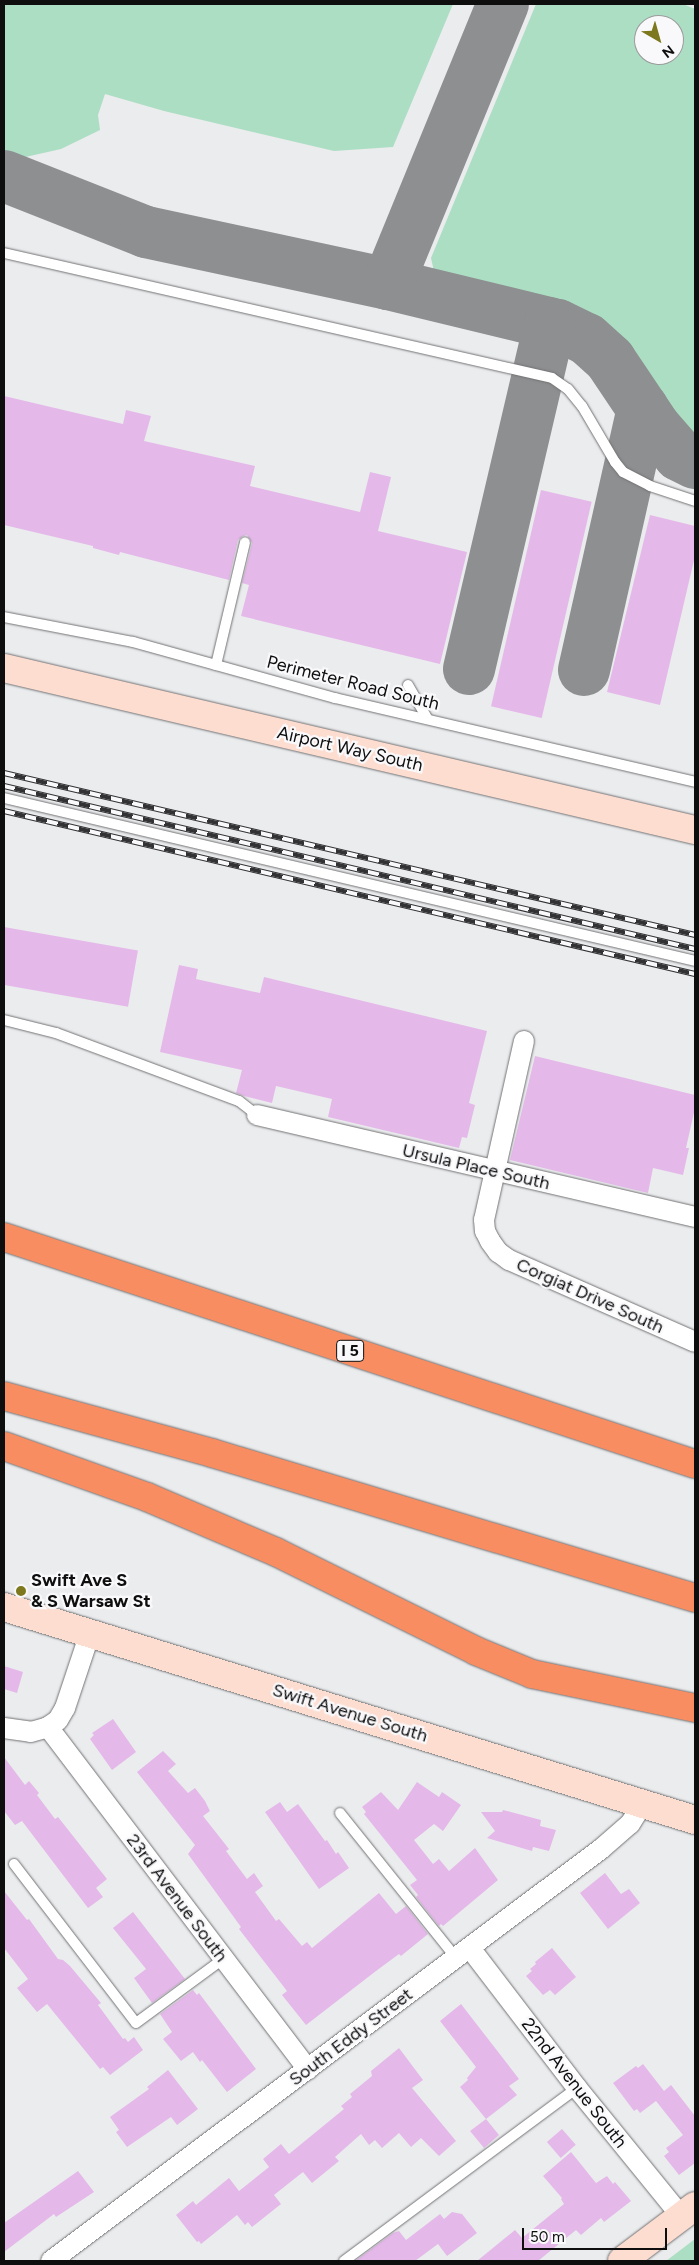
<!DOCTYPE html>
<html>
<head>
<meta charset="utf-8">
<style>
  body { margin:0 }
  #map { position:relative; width:699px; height:2265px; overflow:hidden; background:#ebecee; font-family:Figtree,sans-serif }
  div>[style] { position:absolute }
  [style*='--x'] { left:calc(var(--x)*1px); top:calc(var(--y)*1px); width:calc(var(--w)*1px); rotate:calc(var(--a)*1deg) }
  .green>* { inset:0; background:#acdec3 }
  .taxiway>* { height:52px; margin:-26px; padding:0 26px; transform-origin:26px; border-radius:26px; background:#8e8f91 }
  .building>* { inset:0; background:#e4b9e9; transform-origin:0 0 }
  .roads { filter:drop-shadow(0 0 1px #727274) drop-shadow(0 0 1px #727274) }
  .lane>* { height:10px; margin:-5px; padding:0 5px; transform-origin:5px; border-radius:5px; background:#fff }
  .street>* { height:20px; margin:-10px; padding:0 10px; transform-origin:10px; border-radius:10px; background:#fff }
  .secondary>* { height:28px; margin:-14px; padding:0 14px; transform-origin:14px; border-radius:14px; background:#fdddd0 }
  .highway>* { height:28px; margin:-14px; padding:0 14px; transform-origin:14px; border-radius:14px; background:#f98d62 }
  .rail>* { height:5.5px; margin-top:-2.75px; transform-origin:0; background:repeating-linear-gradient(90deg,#f9f9fb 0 11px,#323234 0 22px); box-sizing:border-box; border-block:1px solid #323234 }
  .dots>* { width:14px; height:14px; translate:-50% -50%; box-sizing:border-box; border:2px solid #f9f9fb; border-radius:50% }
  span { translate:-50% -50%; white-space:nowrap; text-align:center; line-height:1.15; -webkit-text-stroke:4.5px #f9f9fb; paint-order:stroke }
  .shield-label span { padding:1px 4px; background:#f9f9fb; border:1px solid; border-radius:4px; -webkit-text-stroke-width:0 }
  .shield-label { font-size:16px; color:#0e0e0f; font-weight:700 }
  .street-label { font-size:18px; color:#0e0e0f }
  .poi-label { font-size:18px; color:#0e0e0f; font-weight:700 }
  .left { translate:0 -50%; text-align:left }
  .frame { position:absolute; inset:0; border:5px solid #0e0e0f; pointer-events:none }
  .north { position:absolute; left:634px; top:15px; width:50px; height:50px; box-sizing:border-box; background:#f9f9fb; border:1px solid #9b9b9d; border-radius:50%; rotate:142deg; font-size:14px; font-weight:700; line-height:20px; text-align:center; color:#0e0e0f }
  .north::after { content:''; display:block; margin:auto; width:18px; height:22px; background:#7d781e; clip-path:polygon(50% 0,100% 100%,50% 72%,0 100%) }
  .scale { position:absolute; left:522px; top:2228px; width:145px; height:22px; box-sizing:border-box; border:2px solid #0e0e0f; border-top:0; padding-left:6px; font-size:15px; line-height:18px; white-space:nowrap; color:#0e0e0f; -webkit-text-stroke:4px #f9f9fb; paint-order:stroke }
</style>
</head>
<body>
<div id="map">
  <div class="green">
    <i style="clip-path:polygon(4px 4px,453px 4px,393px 147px,334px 151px,164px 111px,105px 94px,98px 115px,100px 130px,61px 149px,21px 158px,4px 151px)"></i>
    <i style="clip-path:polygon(evenodd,536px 4px,683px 4px,695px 9px,695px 449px,680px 442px,596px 325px,552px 306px,445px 285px,435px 276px,431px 258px,536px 4px,644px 25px,674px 25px,674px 55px,644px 55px,644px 25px)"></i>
    <i style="clip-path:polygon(695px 2239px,695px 2261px,666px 2261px)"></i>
  </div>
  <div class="taxiway">
    <i style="--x:4;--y:176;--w:153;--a:21.5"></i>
    <i style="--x:146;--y:232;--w:248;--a:12.1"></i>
    <i style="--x:388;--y:284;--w:175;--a:13.6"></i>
    <i style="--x:558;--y:325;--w:32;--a:26"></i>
    <i style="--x:587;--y:339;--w:31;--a:42"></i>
    <i style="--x:610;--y:360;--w:81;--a:56.1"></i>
    <i style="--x:655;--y:427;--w:37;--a:49"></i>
    <i style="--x:679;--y:455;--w:18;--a:27"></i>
    <i style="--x:388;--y:284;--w:303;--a:-67.7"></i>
    <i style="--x:469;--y:669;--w:355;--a:-76.8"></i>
    <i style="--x:584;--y:670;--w:268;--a:-77.3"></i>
  </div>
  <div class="building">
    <i style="clip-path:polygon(4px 396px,123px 424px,126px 410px,151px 416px,144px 441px,255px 466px,250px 486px,360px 512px,370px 472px,391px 477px,378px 531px,467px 552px,440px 664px,241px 616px,249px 585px,242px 583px,252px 543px,247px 535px,243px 536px,238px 540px,229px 580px,120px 552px,119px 555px,93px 548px,93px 546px,4px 525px)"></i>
    <i style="left:541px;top:490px;width:52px;height:222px;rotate:13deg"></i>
    <i style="clip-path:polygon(650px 515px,695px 526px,695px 556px,660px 705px,607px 692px)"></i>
    <i style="left:4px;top:927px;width:136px;height:57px;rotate:10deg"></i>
    <i style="clip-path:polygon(179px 965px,198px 969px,196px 979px,260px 993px,264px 977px,487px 1031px,469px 1103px,475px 1105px,467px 1138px,462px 1137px,459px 1148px,328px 1117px,332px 1099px,276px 1086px,272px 1103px,244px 1096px,236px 1093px,242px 1070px,160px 1052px)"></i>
    <i style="clip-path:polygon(535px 1056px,695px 1095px,695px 1108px,686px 1148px,689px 1148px,683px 1175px,653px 1168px,648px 1193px,510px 1160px)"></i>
    <i style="clip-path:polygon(4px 1666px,23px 1672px,17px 1693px,4px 1689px)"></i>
    <i style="clip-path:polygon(113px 1719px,136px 1752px,112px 1770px,90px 1739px,94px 1735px,92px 1733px)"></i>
    <i style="clip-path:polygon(163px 1751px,176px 1764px,168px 1771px,188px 1793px,195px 1788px,205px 1801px,210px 1811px,203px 1816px,229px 1849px,226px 1851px,247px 1879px,254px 1873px,263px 1886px,255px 1892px,276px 1921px,279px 1919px,302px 1946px,307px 1942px,312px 1948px,379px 1893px,396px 1914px,406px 1906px,428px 1934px,401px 1956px,399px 1954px,376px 1971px,306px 2025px,282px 1995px,287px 1991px,239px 1929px,241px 1927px,188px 1854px,195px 1845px,137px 1772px)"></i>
    <i style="clip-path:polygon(4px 1757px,25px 1785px,29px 1781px,39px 1793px,37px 1795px,55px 1819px,58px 1817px,107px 1879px,96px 1888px,103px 1897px,88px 1908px,22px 1821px,15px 1825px,4px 1811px)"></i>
    <i style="clip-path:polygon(417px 1782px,439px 1797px,442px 1792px,461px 1805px,443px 1831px,434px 1824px,414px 1840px,433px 1864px,439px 1859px,449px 1871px,475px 1848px,498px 1880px,443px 1926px,441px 1924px,439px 1926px,416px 1897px,418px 1895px,410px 1885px,417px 1880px,364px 1814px,366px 1812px,362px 1807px,381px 1792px,398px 1810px)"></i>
    <i style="clip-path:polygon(280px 1802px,287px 1812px,298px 1804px,325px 1841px,327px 1840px,336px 1854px,338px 1852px,349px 1868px,319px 1889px,265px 1812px)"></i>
    <i style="clip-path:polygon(503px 1810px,541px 1820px,540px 1826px,556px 1830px,549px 1851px,533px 1847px,532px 1851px,487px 1838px,495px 1831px,481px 1812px,502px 1812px)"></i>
    <i style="clip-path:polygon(605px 1873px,621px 1894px,629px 1889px,640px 1903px,608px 1929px,580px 1893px)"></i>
    <i style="clip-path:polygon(4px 1891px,27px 1920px,29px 1919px,58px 1959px,63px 1960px,70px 1966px,101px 2003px,98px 2005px,123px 2039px,125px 2038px,128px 2042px,134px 2037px,143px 2050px,110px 2075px,103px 2067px,100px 2069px,47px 2004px,37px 2012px,17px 1988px,28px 1979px,4px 1948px)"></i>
    <i style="clip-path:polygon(133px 1912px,185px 1979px,152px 2003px,134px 1978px,146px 1969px,113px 1928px)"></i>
    <i style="clip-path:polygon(552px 1948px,576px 1977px,555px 1995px,550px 1990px,543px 1995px,526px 1976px,532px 1971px,530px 1969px,536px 1964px,535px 1962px)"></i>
    <i style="clip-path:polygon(193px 1990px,197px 1995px,199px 1993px,256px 2069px,227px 2092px,202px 2060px,200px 2062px,193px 2052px,181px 2061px,163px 2039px,172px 2032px,160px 2014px)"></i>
    <i style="clip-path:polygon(461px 2004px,519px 2079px,509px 2086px,517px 2095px,486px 2119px,499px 2135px,484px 2148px,470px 2131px,486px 2119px,460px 2087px,468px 2080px,467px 2078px,476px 2067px,440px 2021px)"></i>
    <i style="clip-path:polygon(399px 2048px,423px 2080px,412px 2088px,456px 2141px,439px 2156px,421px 2138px,411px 2147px,399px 2133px,382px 2148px,375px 2140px,369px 2145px,361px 2134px,335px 2157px,339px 2161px,312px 2183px,303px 2172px,274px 2195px,281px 2204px,252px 2227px,248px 2222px,245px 2225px,237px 2215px,201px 2244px,199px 2241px,197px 2242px,176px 2215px,193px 2201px,196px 2205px,229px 2178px,239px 2191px,269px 2167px,263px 2159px,281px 2144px,289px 2154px,344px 2109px,341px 2106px,352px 2097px,350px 2094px,372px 2076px,371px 2071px)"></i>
    <i style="clip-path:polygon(643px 2064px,664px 2091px,671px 2085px,695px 2116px,695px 2163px,679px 2175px,664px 2156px,669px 2152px,666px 2148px,683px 2135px,656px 2101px,640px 2113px,637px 2109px,634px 2111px,613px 2083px,636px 2066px,638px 2068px)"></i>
    <i style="clip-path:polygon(168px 2070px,198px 2109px,177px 2125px,171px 2117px,127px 2147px,116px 2132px,119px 2130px,110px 2117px,149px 2089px,147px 2087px)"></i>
    <i style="left:562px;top:2129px;width:21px;height:20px;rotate:49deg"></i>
    <i style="clip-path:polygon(571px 2152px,596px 2183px,607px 2176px,613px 2184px,615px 2182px,631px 2201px,604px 2222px,601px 2218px,581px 2235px,576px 2230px,538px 2261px,477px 2261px,515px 2230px,522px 2238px,564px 2204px,561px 2199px,562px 2198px,543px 2176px)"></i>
    <i style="clip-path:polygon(78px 2171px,94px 2192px,56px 2217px,54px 2214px,4px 2252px,4px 2223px)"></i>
    <i style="clip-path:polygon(452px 2212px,462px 2214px,477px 2233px,447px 2256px,438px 2244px,415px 2261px,355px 2261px,393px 2233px,399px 2231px,406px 2240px,440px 2214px,444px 2219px)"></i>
  </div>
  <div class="roads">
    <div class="lane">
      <i style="--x:4;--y:253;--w:562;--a:12.85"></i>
      <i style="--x:552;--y:378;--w:19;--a:35"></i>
      <i style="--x:568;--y:389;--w:22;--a:51"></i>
      <i style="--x:582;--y:406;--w:65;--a:59.5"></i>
      <i style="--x:615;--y:462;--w:13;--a:51"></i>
      <i style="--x:623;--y:472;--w:30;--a:27"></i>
      <i style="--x:650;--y:486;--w:47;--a:18.4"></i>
      <i style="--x:4;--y:617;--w:131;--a:11"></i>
      <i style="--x:133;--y:642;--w:210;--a:15.5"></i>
      <i style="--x:335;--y:698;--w:370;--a:13.1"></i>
      <i style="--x:216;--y:665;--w:126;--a:-76.7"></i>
      <i style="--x:408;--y:685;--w:38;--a:60"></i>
      <i style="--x:4;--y:798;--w:710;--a:13.27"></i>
      <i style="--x:4;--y:1020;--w:54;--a:14"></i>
      <i style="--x:56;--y:1033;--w:195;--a:20.4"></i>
      <i style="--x:239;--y:1101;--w:23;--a:38"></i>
      <i style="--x:340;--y:1813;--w:186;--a:51.3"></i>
      <i style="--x:14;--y:1864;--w:200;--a:52.5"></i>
      <i style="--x:136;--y:2023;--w:108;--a:-36.3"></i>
      <i style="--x:344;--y:2261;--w:290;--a:-36.6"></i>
    </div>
    <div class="street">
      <i style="--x:524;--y:1041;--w:183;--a:102.6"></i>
      <i style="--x:484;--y:1220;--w:11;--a:85"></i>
      <i style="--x:485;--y:1231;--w:11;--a:63"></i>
      <i style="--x:490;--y:1241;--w:14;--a:54"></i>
      <i style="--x:498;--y:1252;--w:14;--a:36"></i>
      <i style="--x:509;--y:1260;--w:203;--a:23.8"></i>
      <i style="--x:257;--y:1115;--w:450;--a:13.1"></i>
      <i style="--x:48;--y:1727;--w:430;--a:52.8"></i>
      <i style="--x:4;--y:1728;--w:27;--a:8"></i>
      <i style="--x:31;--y:1732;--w:18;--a:-16"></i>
      <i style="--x:48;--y:1727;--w:12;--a:-35"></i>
      <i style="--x:58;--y:1720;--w:14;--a:-60"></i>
      <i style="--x:65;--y:1708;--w:79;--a:-71.6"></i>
      <i style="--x:470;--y:1948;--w:176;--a:52.6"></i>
      <i style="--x:577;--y:2088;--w:165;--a:50.9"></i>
      <i style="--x:51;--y:2261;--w:687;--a:-36.84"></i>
      <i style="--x:601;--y:1849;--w:38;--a:-41"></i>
      <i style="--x:630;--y:1824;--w:25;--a:-58"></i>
    </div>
    <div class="secondary">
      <i style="--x:4;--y:668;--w:710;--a:13.19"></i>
      <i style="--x:4;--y:1607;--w:723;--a:17.13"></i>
      <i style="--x:622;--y:2261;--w:91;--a:-37"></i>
    </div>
    <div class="highway">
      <i style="--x:4;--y:1237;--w:727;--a:18.19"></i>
      <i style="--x:4;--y:1396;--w:216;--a:15.3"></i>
      <i style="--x:212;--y:1453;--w:504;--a:16.71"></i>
      <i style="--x:4;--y:1446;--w:152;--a:19.6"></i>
      <i style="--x:147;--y:1497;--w:140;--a:23.1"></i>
      <i style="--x:276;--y:1552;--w:223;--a:26.3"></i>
      <i style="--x:476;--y:1651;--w:61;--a:22.3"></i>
      <i style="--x:532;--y:1674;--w:167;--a:11.8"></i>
    </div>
  </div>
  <div class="rail">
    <i style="--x:4;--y:773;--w:710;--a:13.19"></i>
    <i style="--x:4;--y:786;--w:710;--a:13.27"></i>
    <i style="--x:4;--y:811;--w:710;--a:13.27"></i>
  </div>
  <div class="dots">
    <i style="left:21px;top:1591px;background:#7d781e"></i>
  </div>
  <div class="shield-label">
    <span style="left:350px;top:1351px">I 5</span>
  </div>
  <div class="street-label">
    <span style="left:353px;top:683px;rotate:14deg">Perimeter Road South</span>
    <span style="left:350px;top:749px;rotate:13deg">Airport Way South</span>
    <span style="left:476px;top:1167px;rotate:13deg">Ursula Place South</span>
    <span style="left:590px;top:1296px;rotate:24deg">Corgiat Drive South</span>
    <span style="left:350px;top:1713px;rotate:17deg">Swift Avenue South</span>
    <span style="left:177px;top:1898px;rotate:53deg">23rd Avenue South</span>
    <span style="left:351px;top:2037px;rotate:-37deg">South Eddy Street</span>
    <span style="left:574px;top:2083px;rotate:52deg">22nd Avenue South</span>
  </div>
  <div class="poi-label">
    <span class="left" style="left:31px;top:1591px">Swift Ave S<br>&amp; S Warsaw St</span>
  </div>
  <div class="frame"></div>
  <div class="north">N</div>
  <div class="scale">50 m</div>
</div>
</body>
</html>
